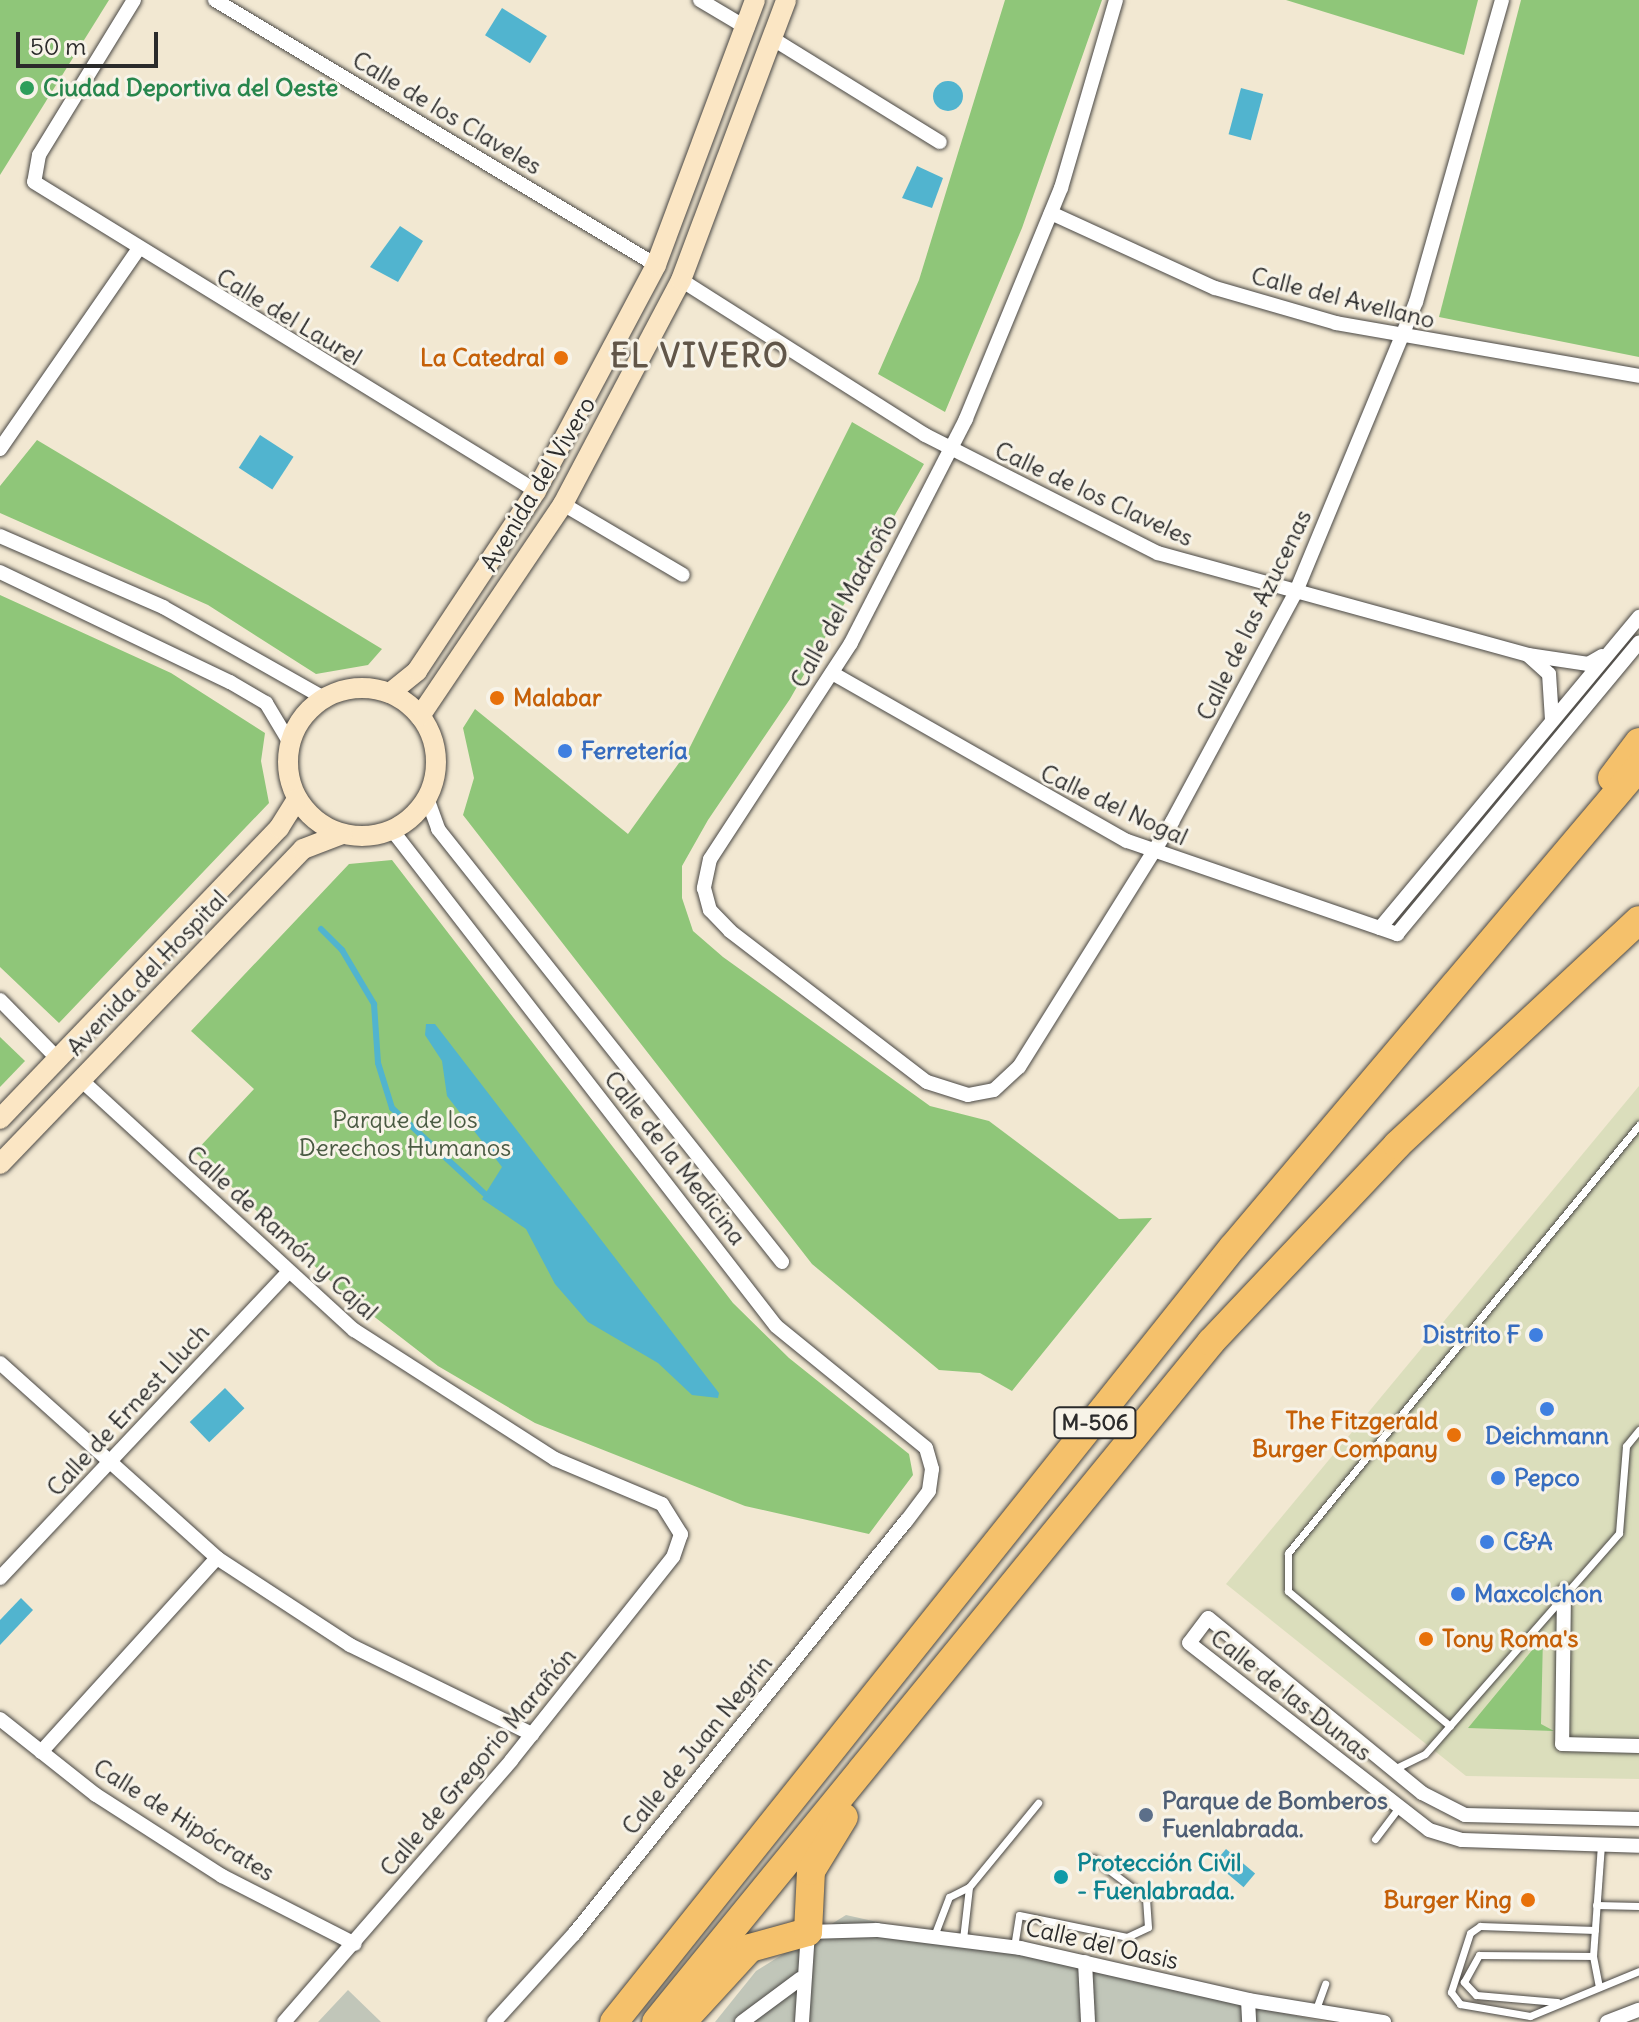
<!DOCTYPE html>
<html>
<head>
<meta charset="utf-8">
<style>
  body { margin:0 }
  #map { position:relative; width:1639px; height:2022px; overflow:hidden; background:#f2e8d2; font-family:Delius,sans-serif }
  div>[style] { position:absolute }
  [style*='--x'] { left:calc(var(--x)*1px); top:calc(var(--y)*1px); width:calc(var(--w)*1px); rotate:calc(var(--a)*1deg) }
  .built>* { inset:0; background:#dbdebc }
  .industrial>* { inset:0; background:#c1c6b9 }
  .green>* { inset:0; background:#8fc679 }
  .water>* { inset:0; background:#51b4cf; transform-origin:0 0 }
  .round { border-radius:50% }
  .stream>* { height:6px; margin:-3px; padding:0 3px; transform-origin:3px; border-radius:3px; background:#51b4cf }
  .roads { filter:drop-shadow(0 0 2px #494744) drop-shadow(0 0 2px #494744) }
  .lane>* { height:7px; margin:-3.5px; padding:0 3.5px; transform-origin:3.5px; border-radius:3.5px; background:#fff }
  .street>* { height:14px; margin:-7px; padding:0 7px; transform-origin:7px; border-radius:7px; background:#fff }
  .secondary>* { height:20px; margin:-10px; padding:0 10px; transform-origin:10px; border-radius:10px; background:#fbe6c4 }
  .secondary>.ring { margin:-10px; padding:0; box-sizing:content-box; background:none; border:20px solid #fbe6c4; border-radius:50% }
  .highway>* { height:28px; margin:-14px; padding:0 14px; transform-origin:14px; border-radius:14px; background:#f5c16b }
  .dots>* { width:22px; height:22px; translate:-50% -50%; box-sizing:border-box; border:4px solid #f7f3e8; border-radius:50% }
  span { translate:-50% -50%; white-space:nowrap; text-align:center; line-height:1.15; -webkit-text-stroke:6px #f7f3e8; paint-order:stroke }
  .shield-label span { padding:2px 6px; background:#f7f3e8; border:2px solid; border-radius:6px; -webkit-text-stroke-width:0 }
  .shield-label { font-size:22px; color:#2b2b2b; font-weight:700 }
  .leisure-label { font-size:24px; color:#27864d; font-weight:700 }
  .left { translate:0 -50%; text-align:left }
  .street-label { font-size:24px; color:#2b2b2b }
  .food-label { font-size:24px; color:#c56008; font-weight:700 }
  .right { translate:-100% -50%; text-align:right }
  .shop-label { font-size:24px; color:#366cbe; font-weight:700 }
  .park-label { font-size:24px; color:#495a42 }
  .service-label { font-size:24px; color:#4e5e75; font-weight:700 }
  .culture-label { font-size:24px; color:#0d838f; font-weight:700 }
  .district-label { font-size:32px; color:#615649; font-weight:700; letter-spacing:2px }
  .scale { position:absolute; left:16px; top:32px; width:142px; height:36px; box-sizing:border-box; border:4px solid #2b2b2b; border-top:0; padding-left:10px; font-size:24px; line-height:28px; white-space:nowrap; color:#2b2b2b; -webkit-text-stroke:6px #f7f3e8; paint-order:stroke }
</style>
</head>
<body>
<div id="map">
  <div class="built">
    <i style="clip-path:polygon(1639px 1086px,1639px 1779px,1466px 1776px,1226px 1584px)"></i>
  </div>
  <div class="industrial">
    <i style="clip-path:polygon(846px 1915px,1324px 2022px,715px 2022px,756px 1971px)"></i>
    <i style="clip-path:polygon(348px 1990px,381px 2022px,318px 2022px)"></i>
  </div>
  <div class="green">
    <i style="clip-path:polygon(0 0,109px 0,0 175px)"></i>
    <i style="clip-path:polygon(1005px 0,1102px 0,1022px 228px,945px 412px,878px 374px,919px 280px)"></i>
    <i style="clip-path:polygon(1286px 0,1478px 0,1464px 55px)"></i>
    <i style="clip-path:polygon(1521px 0,1639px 0,1639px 357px,1439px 317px)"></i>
    <i style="clip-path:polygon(852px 422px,924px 464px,790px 699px,708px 820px,682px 866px,682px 898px,693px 931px,723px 957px,930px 1106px,989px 1121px,1119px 1219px,1152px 1218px,1012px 1391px,980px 1373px,939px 1370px,812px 1264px,463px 815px,474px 778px,463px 728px,475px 709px,628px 834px,689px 749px)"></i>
    <i style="clip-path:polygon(37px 440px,109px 483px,382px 649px,368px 665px,316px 674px,208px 605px,0 513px,0 486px)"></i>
    <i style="clip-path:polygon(0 595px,171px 673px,265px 733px,261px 761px,269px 803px,59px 1023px,0 967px)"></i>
    <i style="clip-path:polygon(392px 860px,733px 1303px,789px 1358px,909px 1454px,913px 1475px,869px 1534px,745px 1506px,535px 1423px,438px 1366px,341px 1291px,195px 1152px,254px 1089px,191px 1031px,349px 864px)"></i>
    <i style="clip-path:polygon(0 1037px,25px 1061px,0 1087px)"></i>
    <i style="clip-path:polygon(1543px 1637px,1541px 1724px,1554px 1731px,1468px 1728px)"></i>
  </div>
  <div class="water">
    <i style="left:502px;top:8px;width:53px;height:32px;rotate:32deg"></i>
    <i class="round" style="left:933px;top:81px;width:30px;height:30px"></i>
    <i style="left:1241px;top:88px;width:23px;height:48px;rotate:15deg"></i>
    <i style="clip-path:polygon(917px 166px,943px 178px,932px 208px,902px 198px)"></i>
    <i style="clip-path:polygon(400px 226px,423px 241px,398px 282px,370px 267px)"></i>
    <i style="left:260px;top:435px;width:40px;height:39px;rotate:33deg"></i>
    <i style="clip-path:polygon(435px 1024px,719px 1393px,718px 1398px,692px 1395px,658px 1363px,588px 1322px,555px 1284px,526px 1229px,482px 1199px,502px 1167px,447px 1096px,442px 1061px,425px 1035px,426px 1024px)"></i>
    <i style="left:225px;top:1388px;width:28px;height:49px;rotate:46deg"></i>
    <i style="clip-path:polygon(21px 1598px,33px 1610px,0 1645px,0 1620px)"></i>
    <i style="left:1226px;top:1849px;width:38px;height:18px;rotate:40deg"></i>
  </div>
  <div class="stream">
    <i style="--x:321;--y:929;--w:30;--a:45"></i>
    <i style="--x:342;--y:950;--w:63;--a:59.3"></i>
    <i style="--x:374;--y:1004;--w:59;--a:86.1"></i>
    <i style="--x:378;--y:1063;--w:47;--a:72.7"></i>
    <i style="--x:392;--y:1108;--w:127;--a:42.8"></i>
  </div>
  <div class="roads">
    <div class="lane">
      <i style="--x:1450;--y:1726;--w:211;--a:-140.2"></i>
      <i style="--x:1288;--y:1591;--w:38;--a:-90"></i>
      <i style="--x:1288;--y:1553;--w:554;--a:-50.65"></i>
      <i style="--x:1394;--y:1769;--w:34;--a:-26"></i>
      <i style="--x:1425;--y:1754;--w:294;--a:-48.7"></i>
      <i style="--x:1619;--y:1533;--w:87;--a:-85.4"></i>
      <i style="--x:1626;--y:1446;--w:21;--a:-51"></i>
      <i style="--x:1375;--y:1839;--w:40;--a:-53"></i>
      <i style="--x:1596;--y:1905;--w:43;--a:1.3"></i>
      <i style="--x:1595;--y:1930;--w:115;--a:-178"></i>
      <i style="--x:1480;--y:1926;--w:12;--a:145"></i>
      <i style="--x:1470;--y:1933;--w:62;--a:107.9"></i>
      <i style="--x:1451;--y:1992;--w:15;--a:53"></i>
      <i style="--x:1460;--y:2004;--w:71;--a:9.7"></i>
      <i style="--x:1530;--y:2016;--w:118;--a:-22.4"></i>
      <i style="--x:934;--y:1936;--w:42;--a:-69"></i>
      <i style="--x:949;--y:1897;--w:22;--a:-27"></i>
      <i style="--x:969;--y:1887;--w:109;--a:-50.6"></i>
      <i style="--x:963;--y:1939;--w:52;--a:-83.4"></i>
      <i style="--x:1014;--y:1947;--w:32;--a:-81"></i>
      <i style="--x:1019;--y:1915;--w:110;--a:11.5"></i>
      <i style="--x:1127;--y:1937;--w:23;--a:-25"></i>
      <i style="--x:1148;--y:1927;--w:29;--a:-94"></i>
      <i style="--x:1146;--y:1898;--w:66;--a:-143"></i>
      <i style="--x:1599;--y:1987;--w:32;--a:-101"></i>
      <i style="--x:1593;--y:1956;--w:111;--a:-85.9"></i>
      <i style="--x:1557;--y:2002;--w:81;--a:-175.1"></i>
      <i style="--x:1476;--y:1995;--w:18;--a:-133"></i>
      <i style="--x:1464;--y:1982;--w:31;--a:-61"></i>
      <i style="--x:1479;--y:1955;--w:114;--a:0.5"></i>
      <i style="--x:1316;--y:2009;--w:27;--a:-70"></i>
    </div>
    <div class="street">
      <i style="--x:134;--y:0;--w:182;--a:121.5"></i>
      <i style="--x:39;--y:155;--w:27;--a:100"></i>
      <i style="--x:34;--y:182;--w:589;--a:31.61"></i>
      <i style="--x:215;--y:0;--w:514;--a:31"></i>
      <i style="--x:700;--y:0;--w:55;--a:30.8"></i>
      <i style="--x:1116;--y:0;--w:196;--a:106.3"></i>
      <i style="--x:1061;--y:188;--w:250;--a:112.4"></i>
      <i style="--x:966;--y:419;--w:252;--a:117.2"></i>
      <i style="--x:851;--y:643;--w:258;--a:123.1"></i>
      <i style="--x:710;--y:859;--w:30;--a:102"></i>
      <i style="--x:704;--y:888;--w:23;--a:75"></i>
      <i style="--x:710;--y:910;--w:29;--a:46"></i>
      <i style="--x:730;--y:931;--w:248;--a:37.5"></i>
      <i style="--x:927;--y:1082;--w:43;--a:17.6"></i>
      <i style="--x:968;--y:1095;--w:26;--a:-11"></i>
      <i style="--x:994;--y:1090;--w:34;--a:-43"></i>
      <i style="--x:1019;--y:1067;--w:289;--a:-58"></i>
      <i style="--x:1172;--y:822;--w:259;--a:-61.7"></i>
      <i style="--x:1295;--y:594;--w:316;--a:-67.5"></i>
      <i style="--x:1416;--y:302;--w:314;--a:-74.1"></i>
      <i style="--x:773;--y:39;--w:196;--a:31.7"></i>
      <i style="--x:1051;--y:213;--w:180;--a:24.6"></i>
      <i style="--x:1215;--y:288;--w:126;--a:16.1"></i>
      <i style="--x:1336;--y:323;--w:308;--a:9.9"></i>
      <i style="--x:681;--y:280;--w:289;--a:32.4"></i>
      <i style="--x:925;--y:435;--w:261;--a:26.9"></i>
      <i style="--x:1158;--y:553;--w:384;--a:15.4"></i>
      <i style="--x:0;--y:449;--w:241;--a:-55.3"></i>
      <i style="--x:563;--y:504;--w:139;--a:30.6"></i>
      <i style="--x:0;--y:536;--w:178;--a:23.5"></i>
      <i style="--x:163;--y:607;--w:185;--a:29.5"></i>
      <i style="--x:0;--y:572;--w:255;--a:25.6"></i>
      <i style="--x:230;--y:682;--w:42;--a:30.3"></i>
      <i style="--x:266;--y:703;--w:47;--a:59"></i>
      <i style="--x:832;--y:673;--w:339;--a:29.7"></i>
      <i style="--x:1127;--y:841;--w:286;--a:19"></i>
      <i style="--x:1397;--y:934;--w:379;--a:-50.3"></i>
      <i style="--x:1552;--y:720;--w:46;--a:-93.7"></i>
      <i style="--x:1549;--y:674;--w:28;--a:-138"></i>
      <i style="--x:1528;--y:655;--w:61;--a:8.5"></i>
      <i style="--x:1588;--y:664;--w:16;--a:-30"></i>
      <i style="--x:427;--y:798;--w:33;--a:70"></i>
      <i style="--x:438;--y:829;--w:553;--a:51.53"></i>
      <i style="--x:392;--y:830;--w:627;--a:52.25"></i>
      <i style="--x:776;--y:1326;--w:193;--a:39.1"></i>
      <i style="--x:926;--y:1448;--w:22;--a:74"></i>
      <i style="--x:932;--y:1469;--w:22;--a:98"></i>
      <i style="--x:929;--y:1491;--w:38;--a:127"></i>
      <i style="--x:906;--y:1521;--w:530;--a:128.79"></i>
      <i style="--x:574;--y:1934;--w:119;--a:132.3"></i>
      <i style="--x:1380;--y:928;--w:405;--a:-50.2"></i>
      <i style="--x:0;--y:1000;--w:81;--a:45.5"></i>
      <i style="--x:80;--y:1079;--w:372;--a:42.5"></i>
      <i style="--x:354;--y:1330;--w:239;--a:32.7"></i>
      <i style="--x:555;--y:1459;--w:116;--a:22.8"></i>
      <i style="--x:662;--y:1504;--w:36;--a:58"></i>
      <i style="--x:681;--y:1534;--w:24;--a:109"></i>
      <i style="--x:673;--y:1557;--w:260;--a:128.5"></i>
      <i style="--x:511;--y:1761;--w:346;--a:131"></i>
      <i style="--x:0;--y:1363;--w:292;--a:41.9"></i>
      <i style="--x:217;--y:1558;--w:159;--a:33.2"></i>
      <i style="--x:350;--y:1645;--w:203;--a:26.1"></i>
      <i style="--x:0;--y:1578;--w:420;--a:-46.7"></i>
      <i style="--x:1564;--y:1591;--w:153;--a:90.7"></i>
      <i style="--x:1562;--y:1744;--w:77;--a:1.5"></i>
      <i style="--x:0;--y:1719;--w:122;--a:38.4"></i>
      <i style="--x:96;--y:1795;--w:150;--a:32.7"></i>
      <i style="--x:222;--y:1876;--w:149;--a:27.1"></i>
      <i style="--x:41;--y:1752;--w:262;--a:-47.8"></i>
      <i style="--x:1639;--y:1819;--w:174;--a:-178.7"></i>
      <i style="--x:1465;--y:1815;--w:48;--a:-152.9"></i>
      <i style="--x:1422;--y:1793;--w:276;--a:-140.7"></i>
      <i style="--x:1208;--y:1618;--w:31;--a:127"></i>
      <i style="--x:1189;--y:1643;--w:304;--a:37.9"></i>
      <i style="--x:1429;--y:1830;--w:34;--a:17"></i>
      <i style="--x:1462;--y:1840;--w:177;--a:1.9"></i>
      <i style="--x:1085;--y:1962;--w:60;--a:87.1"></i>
      <i style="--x:1248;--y:2000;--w:22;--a:87"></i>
      <i style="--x:742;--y:2022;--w:72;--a:-36.6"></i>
      <i style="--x:802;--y:2022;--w:90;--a:-86.2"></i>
      <i style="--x:808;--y:1932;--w:69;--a:-1.7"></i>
      <i style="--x:877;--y:1930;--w:144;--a:7.2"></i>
      <i style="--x:1020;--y:1948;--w:234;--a:12.8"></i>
      <i style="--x:1248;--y:2000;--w:138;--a:9.2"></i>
      <i style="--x:1607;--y:2022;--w:34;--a:-21"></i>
    </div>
    <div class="secondary">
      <i class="ring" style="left:288px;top:688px;width:128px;height:128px"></i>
      <i style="--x:390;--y:693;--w:35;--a:-39"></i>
      <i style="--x:417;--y:671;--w:216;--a:-56.5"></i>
      <i style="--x:536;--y:491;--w:256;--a:-62"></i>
      <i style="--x:656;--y:265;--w:283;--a:-69.5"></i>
      <i style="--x:420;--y:716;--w:256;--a:-56"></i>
      <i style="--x:563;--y:504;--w:253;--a:-62.2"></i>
      <i style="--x:681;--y:280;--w:299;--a:-69.4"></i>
      <i style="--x:0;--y:1119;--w:403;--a:-46.2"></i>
      <i style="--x:279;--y:828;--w:34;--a:-58"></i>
      <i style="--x:0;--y:1164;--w:437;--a:-46.1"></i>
      <i style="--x:303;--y:849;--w:42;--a:-21"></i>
    </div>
    <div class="highway">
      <i style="--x:1612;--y:778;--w:45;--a:-53.1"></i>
      <i style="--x:614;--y:2022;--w:992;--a:-51.39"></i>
      <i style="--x:1233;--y:1247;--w:629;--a:-49.77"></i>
      <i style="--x:656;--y:2022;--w:878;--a:-50.78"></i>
      <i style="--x:1211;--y:1342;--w:271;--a:-46.6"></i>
      <i style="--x:1397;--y:1145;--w:330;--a:-42.9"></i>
      <i style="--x:682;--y:2022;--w:100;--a:-47.4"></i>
      <i style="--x:750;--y:1948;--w:60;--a:-15.4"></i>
      <i style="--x:808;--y:1932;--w:61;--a:-87.2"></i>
      <i style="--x:811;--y:1871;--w:63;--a:-58.6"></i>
    </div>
  </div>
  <div class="dots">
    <i style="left:27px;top:88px;background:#2e9e5b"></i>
    <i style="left:561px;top:358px;background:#e8710a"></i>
    <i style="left:497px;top:698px;background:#e8710a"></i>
    <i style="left:565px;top:751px;background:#3f7fe0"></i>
    <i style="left:1536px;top:1335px;background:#3f7fe0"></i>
    <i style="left:1547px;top:1409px;background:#3f7fe0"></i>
    <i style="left:1454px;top:1435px;background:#e8710a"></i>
    <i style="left:1498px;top:1478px;background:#3f7fe0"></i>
    <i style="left:1487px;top:1542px;background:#3f7fe0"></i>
    <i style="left:1458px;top:1594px;background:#3f7fe0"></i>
    <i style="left:1426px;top:1639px;background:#e8710a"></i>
    <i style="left:1146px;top:1815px;background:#5c6f8a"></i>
    <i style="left:1061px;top:1877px;background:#0f9aa8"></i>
    <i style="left:1528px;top:1900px;background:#e8710a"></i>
  </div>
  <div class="shield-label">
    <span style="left:1095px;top:1423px">M-506</span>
  </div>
  <div class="leisure-label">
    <span class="left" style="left:43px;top:88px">Ciudad Deportiva del Oeste</span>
  </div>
  <div class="street-label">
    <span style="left:447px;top:113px;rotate:31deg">Calle de los Claveles</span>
    <span style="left:1343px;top:298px;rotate:14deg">Calle del Avellano</span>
    <span style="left:289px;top:317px;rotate:31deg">Calle del Laurel</span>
    <span style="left:538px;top:484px;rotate:-59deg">Avenida del Vivero</span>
    <span style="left:1094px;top:494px;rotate:25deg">Calle de los Claveles</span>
    <span style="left:844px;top:601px;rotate:-61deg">Calle del Madroño</span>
    <span style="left:1254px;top:615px;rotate:-64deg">Calle de las Azucenas</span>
    <span style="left:1114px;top:805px;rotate:25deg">Calle del Nogal</span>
    <span style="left:147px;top:973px;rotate:-46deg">Avenida del Hospital</span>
    <span style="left:675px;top:1158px;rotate:52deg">Calle de la Medicina</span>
    <span style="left:282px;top:1233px;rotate:42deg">Calle de Ramón y Cajal</span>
    <span style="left:128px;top:1410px;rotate:-47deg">Calle de Ernest Lluch</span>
    <span style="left:1291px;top:1695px;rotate:38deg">Calle de las Dunas</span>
    <span style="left:697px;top:1745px;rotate:-51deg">Calle de Juan Negrín</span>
    <span style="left:478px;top:1762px;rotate:-50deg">Calle de Gregorio Marañón</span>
    <span style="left:184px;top:1820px;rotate:32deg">Calle de Hipócrates</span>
    <span style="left:1102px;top:1944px;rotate:13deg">Calle del Oasis</span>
  </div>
  <div class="food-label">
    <span class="right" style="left:545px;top:358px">La Catedral</span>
    <span class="left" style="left:513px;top:698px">Malabar</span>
    <span class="right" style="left:1438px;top:1435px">The Fitzgerald<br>Burger Company</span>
    <span class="left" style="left:1442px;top:1639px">Tony Roma's</span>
    <span class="right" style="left:1512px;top:1900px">Burger King</span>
  </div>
  <div class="shop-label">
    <span class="left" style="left:581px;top:751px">Ferretería</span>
    <span class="right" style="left:1520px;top:1335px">Distrito F</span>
    <span style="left:1547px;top:1436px">Deichmann</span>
    <span class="left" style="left:1514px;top:1478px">Pepco</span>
    <span class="left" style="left:1503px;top:1542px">C&amp;A</span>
    <span class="left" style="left:1474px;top:1594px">Maxcolchon</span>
  </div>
  <div class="park-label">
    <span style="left:405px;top:1134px">Parque de los<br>Derechos Humanos</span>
  </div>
  <div class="service-label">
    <span class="left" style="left:1162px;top:1815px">Parque de Bomberos<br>Fuenlabrada.</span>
  </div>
  <div class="culture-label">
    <span class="left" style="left:1077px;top:1877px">Protección Civil<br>- Fuenlabrada.</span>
  </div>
  <div class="district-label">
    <span style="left:700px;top:356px">EL VIVERO</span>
  </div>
  <div class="scale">50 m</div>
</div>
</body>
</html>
